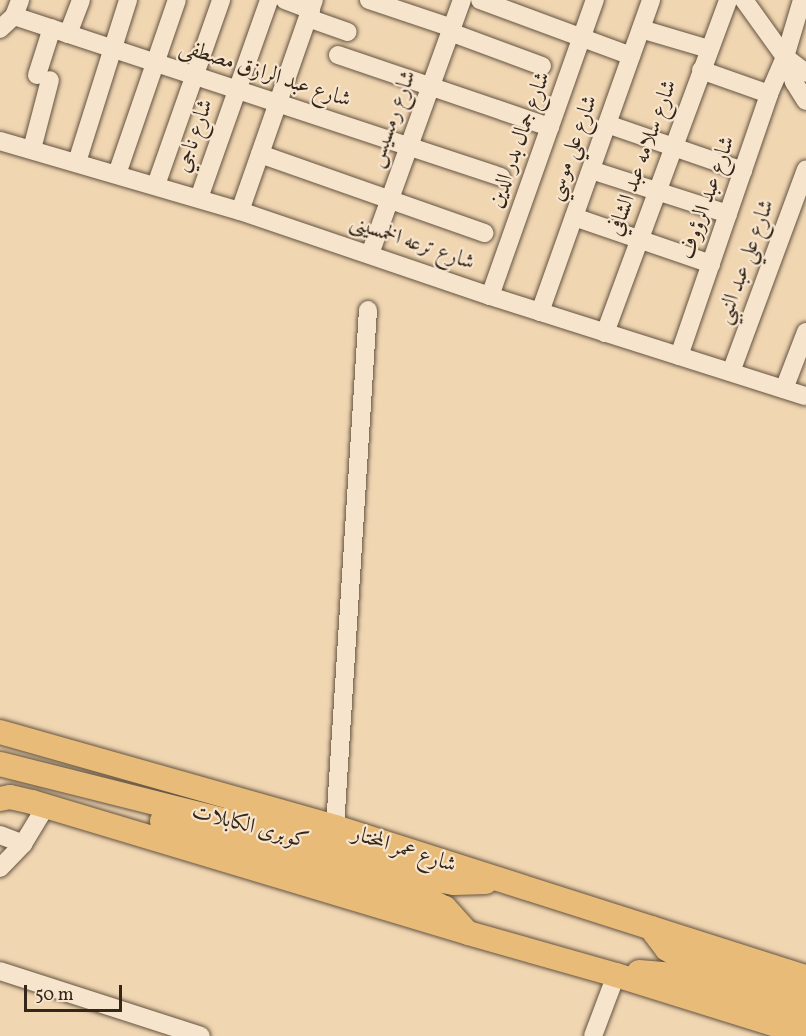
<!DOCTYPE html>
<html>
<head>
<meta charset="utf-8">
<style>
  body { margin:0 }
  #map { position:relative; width:806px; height:1036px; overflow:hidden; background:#f1d6b2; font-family:Vollkorn,Amiri,serif }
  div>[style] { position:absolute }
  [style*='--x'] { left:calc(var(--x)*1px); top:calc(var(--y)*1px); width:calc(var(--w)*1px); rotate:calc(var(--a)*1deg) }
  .roads { filter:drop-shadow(0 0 2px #635340) drop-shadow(0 0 2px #635340) }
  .minor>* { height:18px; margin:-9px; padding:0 9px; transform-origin:9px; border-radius:9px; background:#f6e4cd }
  .major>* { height:24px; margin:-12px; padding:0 12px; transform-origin:12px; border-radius:12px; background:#e8bb79 }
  span { translate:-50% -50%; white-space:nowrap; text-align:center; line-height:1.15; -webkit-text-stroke:4.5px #f6e4cd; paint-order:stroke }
  .street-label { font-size:22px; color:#34271a }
  .scale { position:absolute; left:24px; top:985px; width:98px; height:27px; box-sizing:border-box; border:3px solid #34271a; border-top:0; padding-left:8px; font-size:18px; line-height:21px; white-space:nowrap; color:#34271a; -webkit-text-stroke:4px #f6e4cd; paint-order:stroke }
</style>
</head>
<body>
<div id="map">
  <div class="roads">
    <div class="minor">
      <i style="--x:285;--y:0;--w:28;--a:21"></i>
      <i style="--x:369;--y:0;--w:88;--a:18.6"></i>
      <i style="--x:480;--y:0;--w:161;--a:20.3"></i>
      <i style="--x:744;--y:0;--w:70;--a:54.3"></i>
      <i style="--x:785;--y:57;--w:26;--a:37"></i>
      <i style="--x:14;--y:16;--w:513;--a:18.29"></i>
      <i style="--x:308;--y:18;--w:42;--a:19.3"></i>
      <i style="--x:0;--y:29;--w:19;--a:-43"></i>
      <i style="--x:14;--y:16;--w:17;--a:-69"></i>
      <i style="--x:641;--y:29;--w:71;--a:16.4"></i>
      <i style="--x:450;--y:32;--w:98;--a:20.3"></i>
      <i style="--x:68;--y:34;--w:36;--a:-69"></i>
      <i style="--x:338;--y:55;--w:224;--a:18.8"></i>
      <i style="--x:785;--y:57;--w:27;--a:70"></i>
      <i style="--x:794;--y:82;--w:22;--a:58"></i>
      <i style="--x:701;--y:70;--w:72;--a:19.4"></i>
      <i style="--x:37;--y:75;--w:49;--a:-72.3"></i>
      <i style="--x:607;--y:124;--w:144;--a:19.1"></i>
      <i style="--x:0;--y:141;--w:250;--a:16.3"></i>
      <i style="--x:240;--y:211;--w:264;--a:18.8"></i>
      <i style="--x:490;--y:296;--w:331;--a:17.6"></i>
      <i style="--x:32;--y:149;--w:71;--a:-75.4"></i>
      <i style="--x:260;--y:154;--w:238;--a:19.4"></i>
      <i style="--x:77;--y:162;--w:170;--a:-72.5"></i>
      <i style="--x:591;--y:170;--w:144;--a:17.8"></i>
      <i style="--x:117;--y:174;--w:184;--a:-71"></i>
      <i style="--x:156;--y:185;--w:196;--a:-70.6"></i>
      <i style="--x:199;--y:198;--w:210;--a:-70.5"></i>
      <i style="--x:240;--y:211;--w:224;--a:-70.7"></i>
      <i style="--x:574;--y:217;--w:145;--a:18.9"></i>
      <i style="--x:370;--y:254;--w:270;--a:-70.1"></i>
      <i style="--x:490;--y:296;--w:314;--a:-70.5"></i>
      <i style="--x:540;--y:312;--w:331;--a:-70.4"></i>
      <i style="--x:605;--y:333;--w:355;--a:-69.7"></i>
      <i style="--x:679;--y:356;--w:277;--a:-71"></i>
      <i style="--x:769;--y:94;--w:40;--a:-66.6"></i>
      <i style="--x:785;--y:57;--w:59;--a:-73.4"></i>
      <i style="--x:731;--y:372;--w:216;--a:-69.7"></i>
      <i style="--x:784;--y:389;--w:61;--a:-68.9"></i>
      <i style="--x:335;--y:827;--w:518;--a:-86.35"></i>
      <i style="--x:0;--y:835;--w:25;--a:21"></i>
      <i style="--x:0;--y:868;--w:33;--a:-46"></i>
      <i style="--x:23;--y:844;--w:44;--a:-58.8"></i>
      <i style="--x:0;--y:971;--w:211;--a:17.9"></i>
      <i style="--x:593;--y:1036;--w:65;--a:-69.3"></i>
    </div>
    <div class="major">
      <i style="--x:0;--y:732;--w:348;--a:15.8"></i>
      <i style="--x:335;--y:827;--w:494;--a:17.7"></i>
      <i style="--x:0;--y:764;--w:295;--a:14.1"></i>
      <i style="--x:286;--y:836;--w:151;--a:16.5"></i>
      <i style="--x:431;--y:879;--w:23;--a:10"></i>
      <i style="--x:454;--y:883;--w:32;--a:-2"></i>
      <i style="--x:0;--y:799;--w:10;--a:-11"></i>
      <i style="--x:10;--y:797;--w:23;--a:13"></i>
      <i style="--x:32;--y:802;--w:455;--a:16.7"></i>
      <i style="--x:468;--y:933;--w:154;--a:15.8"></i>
      <i style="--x:616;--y:975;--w:199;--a:17.3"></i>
      <i style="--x:162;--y:821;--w:263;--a:15.9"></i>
      <i style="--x:415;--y:893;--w:34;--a:27"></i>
      <i style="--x:445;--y:908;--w:31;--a:48"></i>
      <i style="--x:651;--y:928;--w:26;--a:53"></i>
      <i style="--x:667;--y:949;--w:17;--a:31"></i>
      <i style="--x:682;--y:958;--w:129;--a:16.6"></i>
      <i style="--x:639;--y:972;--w:35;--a:5"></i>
      <i style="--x:674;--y:975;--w:138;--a:16.9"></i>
    </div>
  </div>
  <div class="street-label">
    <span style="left:265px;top:74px;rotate:18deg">شارع عبد الرازق مصطفى</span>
    <span style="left:393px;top:119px;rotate:-70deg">شارع رمسيس</span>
    <span style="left:195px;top:136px;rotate:-71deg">شارع ناجي</span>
    <span style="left:520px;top:140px;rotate:-70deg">شارع جمال بدر الدين</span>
    <span style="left:573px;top:148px;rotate:-70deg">شارع علي موسي</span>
    <span style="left:643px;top:158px;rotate:-70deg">شارع سلامه عبد الشافي</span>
    <span style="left:708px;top:198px;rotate:-71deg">شارع عبد الرؤوف</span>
    <span style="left:412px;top:243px;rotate:19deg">شارع ترعه الخمسينى</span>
    <span style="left:746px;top:262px;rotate:-70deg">شارع علي عبد النبي</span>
    <span style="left:250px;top:827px;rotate:15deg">كوبرى الكابلات</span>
    <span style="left:404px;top:850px;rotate:18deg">شارع عمر المختار</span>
  </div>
  <div class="scale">50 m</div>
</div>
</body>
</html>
